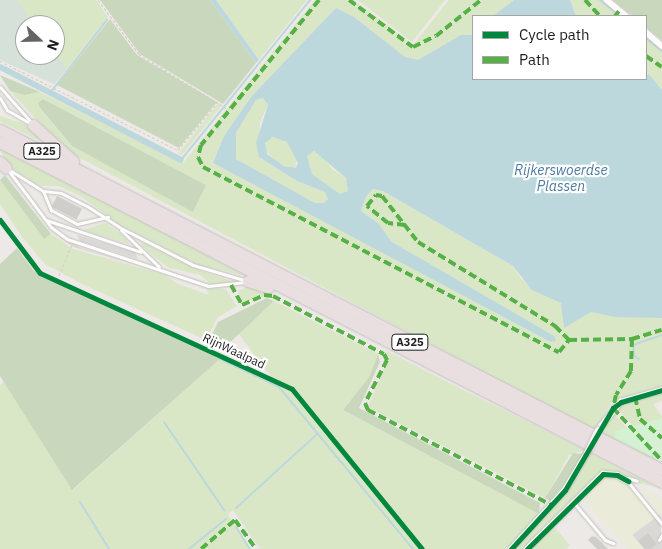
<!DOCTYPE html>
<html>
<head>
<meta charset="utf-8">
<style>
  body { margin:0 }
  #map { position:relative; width:662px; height:549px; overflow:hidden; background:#ece9e6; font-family:"IBM Plex Sans",sans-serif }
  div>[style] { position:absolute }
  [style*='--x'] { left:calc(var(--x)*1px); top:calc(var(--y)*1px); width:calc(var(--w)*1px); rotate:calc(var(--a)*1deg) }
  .residential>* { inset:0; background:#dbd9d7 }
  .farmland>* { inset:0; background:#ebebda }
  .grass>* { inset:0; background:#dae7c7 }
  .forest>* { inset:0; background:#c9d8bd }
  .wetland>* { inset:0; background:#d5e1d9 }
  .park>* { inset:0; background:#d5f0d3 }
  .parking>* { inset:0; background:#dcdad9 }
  .water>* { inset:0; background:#bcd8dd }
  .stream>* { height:2px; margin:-1px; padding:0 1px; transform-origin:1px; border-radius:1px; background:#bcd8dd }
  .canal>* { height:6px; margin:-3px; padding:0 3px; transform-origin:3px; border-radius:3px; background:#bcd8dd }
  .building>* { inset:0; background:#d0cecb; transform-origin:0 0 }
  .path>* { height:1px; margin-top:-0.5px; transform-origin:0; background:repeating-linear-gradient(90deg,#d5c8c6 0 2.5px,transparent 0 5px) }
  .roads { filter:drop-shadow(0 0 1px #c3c1c0) drop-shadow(0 0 1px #c3c1c0) }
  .service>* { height:3px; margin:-1.5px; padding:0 1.5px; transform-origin:1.5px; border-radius:1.5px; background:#fcfcfb }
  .minor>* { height:5.5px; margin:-2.75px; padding:0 2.75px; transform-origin:2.75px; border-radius:2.75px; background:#fcfcfb }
  .motorway>* { height:11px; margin:-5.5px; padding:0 5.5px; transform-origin:5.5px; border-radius:5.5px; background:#e9dfe1 }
  .bridges { filter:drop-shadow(0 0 1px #c3c1c0) drop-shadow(0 0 1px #c3c1c0) }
  .minor-bridge>* { height:5.5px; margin:-2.75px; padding:0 2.75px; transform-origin:2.75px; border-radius:2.75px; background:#fcfcfb }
  .quiet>* { height:4px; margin-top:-2px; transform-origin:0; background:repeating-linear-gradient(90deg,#55b145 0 8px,transparent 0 12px) }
  .cycleway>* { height:5px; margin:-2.5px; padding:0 2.5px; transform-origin:2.5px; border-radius:2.5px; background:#00873e }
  span { translate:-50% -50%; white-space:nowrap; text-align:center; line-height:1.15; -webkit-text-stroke:4.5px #fff; paint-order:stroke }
  .shield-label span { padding:1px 4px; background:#fff; border:1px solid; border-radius:4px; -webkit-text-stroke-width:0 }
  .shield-label { font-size:11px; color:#1d1d1d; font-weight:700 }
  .street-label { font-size:12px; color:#1d1d1d }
  .water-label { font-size:14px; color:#4d7aa0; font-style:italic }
  .legend { position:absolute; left:472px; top:15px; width:175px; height:65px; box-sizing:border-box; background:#fff; border:1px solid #a5a5a5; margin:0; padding:6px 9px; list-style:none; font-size:15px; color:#1d1d1d }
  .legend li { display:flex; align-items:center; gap:10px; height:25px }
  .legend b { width:25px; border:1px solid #a5a5a5 }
  .north { position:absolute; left:15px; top:15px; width:50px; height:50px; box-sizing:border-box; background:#fff; border:1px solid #a5a5a5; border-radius:50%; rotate:111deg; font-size:14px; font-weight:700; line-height:20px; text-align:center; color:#1d1d1d }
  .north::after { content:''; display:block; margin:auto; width:18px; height:22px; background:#656463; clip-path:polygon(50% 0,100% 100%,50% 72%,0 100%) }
</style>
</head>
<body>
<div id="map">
  <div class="residential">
    <i style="clip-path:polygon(660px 514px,662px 549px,644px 549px,632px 535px)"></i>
  </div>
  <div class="farmland">
    <i style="clip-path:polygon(609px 474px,624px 480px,655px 518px,632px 535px,644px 549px,628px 549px,582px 498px)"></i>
    <i style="clip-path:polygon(638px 487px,662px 498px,662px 516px,660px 514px)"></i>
  </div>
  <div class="grass">
    <i style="clip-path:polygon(17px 0,96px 0,108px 17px,67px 69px,55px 53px,55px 25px,35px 25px)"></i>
    <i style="clip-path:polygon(216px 0,307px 0,259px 60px)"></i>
    <i style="clip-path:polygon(evenodd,315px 0,354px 0,413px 45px,449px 0,514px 0,493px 16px,473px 16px,473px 35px,456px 38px,418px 60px,405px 58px,354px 17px,336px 9px,251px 97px,224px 136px,213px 163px,556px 339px,392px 242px,378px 223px,361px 211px,366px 197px,373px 189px,383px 191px,513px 266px,521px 279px,561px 303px,565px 313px,563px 326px,591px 312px,662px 318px,662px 387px,613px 400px,595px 431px,65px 150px,10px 91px,24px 95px,40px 92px,183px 163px,315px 0,43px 99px,206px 185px,91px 156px,72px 146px,40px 109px,43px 99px)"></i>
    <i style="clip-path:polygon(358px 0,445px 0,412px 42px)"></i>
    <i style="clip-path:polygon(570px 0,601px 0,621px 16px,576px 16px)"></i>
    <i style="clip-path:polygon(646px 37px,662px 50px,662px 90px,646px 71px)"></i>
    <i style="clip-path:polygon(265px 98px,268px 105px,260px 122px,259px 157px,297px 181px,325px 192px,328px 199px,324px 203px,315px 203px,236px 159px,236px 133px,256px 100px)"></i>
    <i style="clip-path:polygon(218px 103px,222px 105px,182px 155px,178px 154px)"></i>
    <i style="clip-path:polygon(0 116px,25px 124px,50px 146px,0 121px)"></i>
    <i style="clip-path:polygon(278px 137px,287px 142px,297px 160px,295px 169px,278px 163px,265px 150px,266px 140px)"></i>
    <i style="clip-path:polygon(0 149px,161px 231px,246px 276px,199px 265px,121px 226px,82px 197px,59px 186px,40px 186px,7px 165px)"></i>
    <i style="clip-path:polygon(311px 151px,320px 153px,332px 169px,346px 178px,348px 191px,340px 194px,312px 174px,307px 156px)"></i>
    <i style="clip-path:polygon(0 180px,44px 239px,51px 234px,73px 249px,166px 275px,176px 283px,209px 295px,206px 288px,226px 289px,237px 306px,218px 317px,206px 340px,82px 284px,45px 264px,23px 238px,0 204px)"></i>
    <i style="clip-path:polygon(105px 223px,124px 236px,129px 244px,83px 230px)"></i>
    <i style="clip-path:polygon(143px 242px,201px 271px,234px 282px,212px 285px,200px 275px,167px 267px,141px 245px)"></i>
    <i style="clip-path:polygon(247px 287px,260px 287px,270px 294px,242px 303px,238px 291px)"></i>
    <i style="clip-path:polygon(274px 301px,378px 354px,369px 377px,343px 410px,539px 514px,506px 549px,260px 549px,233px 510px,228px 515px,250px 549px,0 549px,0 386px,4px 381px,73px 490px,220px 359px,278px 386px,238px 333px)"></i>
    <i style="clip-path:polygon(385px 350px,461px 389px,585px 450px,569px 455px,545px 498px,368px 407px,389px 357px)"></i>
    <i style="clip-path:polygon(662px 393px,662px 401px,653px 404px,662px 416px,662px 458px,618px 409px,632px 401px)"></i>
    <i style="clip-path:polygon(612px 414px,615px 415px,660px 464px,600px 434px)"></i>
    <i style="clip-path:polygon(590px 453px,656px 487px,634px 482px,614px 470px,604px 472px,523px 549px,514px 549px,571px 487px)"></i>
    <i style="clip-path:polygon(553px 526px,570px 545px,566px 549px,530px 549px)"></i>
  </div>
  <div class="forest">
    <i style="clip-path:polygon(100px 0,210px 0,256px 63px,223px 104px,140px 54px)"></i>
    <i style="clip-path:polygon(613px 0,662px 0,662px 40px,646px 27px,646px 16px,633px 16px)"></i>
    <i style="clip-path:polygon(110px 19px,137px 55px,217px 102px,179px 148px,57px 85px)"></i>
    <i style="clip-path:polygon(0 75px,40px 92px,24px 95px,10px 91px)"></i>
    <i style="clip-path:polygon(43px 99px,206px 185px,193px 212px,72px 146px,40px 108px,38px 103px)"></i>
    <i style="clip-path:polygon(5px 175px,51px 234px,44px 239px,0 180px)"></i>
    <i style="clip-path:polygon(17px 248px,34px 271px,42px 276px,220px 359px,72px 490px,0 376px,0 264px)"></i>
    <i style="clip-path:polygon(267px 298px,274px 301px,224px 348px,209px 341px,218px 322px)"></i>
    <i style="clip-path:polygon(378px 354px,380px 362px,359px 408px,540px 503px,539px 514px,343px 410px,369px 377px)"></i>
    <i style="clip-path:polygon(573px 453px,583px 454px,573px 474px,550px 501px,545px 498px)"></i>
  </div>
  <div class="wetland">
    <i style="clip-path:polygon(0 0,17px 0,35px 25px,25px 25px,25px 55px,55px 53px,67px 69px,54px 84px,0 60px)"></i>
  </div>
  <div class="park">
    <i style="clip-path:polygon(662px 418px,662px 460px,613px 440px,616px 431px)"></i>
  </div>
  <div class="parking">
    <i style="clip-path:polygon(50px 229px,81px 248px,167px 273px,73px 247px)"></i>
    <i style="clip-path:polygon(77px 235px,135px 252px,138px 259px,80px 241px)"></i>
  </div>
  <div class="water">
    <i style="clip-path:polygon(210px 0,216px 0,259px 60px,256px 63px)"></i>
    <i style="clip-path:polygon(514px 0,570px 0,576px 16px,493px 16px)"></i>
    <i style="clip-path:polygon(evenodd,336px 8px,354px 17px,405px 57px,418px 60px,461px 35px,473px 35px,473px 79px,646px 79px,648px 73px,662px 90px,662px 318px,615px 317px,591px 312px,564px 328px,561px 303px,532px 290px,513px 266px,383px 191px,373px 189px,366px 197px,361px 211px,378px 223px,392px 242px,554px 336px,556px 341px,551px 342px,213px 163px,224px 136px,251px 97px,336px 8px,263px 98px,268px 105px,256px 143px,259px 157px,297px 181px,325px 192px,328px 199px,324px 203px,315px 203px,236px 159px,236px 133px,256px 100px,263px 98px,336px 8px,273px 137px,287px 142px,298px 163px,296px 168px,284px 166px,267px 154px,265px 143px,273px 137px,336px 8px,314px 151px,346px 178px,348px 191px,340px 194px,312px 174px,307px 156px,314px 151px)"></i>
  </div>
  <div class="stream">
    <i style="--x:600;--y:0;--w:18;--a:38"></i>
    <i style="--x:646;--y:38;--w:21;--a:39"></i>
    <i style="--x:50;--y:93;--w:93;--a:-52"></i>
    <i style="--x:181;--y:160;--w:206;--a:-51.1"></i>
    <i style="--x:220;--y:359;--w:65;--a:25.4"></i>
    <i style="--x:279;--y:387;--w:210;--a:50.4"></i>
    <i style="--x:639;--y:359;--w:6;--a:-149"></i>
    <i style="--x:634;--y:356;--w:11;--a:-95"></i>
    <i style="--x:633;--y:345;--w:31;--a:-19"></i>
    <i style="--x:164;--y:422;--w:107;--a:55.7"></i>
    <i style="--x:80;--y:502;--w:55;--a:58.3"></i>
    <i style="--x:236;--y:508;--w:111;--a:-42.4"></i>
    <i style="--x:236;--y:527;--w:26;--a:58"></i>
    <i style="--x:189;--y:549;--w:48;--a:-39"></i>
  </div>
  <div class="canal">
    <i style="--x:0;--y:67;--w:203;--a:27.2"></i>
  </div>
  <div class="building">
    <i style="left:57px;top:196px;width:28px;height:12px;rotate:27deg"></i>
    <i style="clip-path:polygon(648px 533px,657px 544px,651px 549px,645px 549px,638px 541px)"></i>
    <i style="clip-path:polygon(592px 536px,596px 537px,608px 549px,597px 549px,588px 540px)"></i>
  </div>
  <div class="path">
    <i style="--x:98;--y:0;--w:68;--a:52.8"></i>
    <i style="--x:139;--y:54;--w:106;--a:31.9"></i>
    <i style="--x:0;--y:61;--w:199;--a:26.6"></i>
    <i style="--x:178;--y:150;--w:62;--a:-50.2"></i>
    <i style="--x:57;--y:280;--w:38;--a:-67"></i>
  </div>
  <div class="roads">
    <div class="service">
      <i style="--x:0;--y:87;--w:47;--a:48.5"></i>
      <i style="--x:0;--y:98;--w:14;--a:60"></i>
      <i style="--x:7;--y:110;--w:24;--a:30"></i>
      <i style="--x:8;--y:169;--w:41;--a:32.2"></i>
      <i style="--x:43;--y:191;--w:18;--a:6"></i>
      <i style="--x:61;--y:193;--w:29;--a:27"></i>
      <i style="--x:87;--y:206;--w:38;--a:33"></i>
      <i style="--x:119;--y:227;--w:83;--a:27.2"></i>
      <i style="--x:193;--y:265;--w:53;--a:16.4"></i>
      <i style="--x:8;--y:170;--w:71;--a:53"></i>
      <i style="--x:51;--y:227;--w:20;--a:37"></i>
      <i style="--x:67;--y:239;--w:149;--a:18.4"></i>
      <i style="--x:208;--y:286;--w:38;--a:-6"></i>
      <i style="--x:43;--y:191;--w:21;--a:67"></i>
      <i style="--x:51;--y:210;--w:30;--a:28"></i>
      <i style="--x:77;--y:224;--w:32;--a:-13"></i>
      <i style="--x:46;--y:220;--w:100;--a:18.6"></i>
      <i style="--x:121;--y:230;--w:53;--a:44.2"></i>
      <i style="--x:628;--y:478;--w:9;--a:18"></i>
      <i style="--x:628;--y:482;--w:54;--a:51"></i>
      <i style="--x:574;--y:503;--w:48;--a:50"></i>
      <i style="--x:605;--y:540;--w:9;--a:21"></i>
      <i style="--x:659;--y:540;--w:6;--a:-59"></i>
    </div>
    <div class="minor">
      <i style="--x:607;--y:0;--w:25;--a:40"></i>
      <i style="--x:646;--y:32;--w:21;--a:41"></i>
      <i style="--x:598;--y:430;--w:36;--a:-51"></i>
      <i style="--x:621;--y:402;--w:43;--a:-16.3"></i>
      <i style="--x:511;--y:549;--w:80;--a:-47.5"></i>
      <i style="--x:565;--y:490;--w:43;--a:-59.3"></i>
      <i style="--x:527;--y:549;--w:107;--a:-44.6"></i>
      <i style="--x:603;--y:474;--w:14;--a:4"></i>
      <i style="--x:617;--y:475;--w:13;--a:29"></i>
    </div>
    <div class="motorway">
      <i style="--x:33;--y:125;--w:54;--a:42"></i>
      <i style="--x:0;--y:130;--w:744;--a:27.18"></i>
      <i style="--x:0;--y:142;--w:744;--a:27.18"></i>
      <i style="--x:0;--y:162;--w:8;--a:45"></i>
      <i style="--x:248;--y:281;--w:21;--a:17"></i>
    </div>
  </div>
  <div class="bridges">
    <div class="minor-bridge">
      <i style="--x:587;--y:453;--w:25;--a:-64"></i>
    </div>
  </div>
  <div class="quiet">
    <i style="--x:319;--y:0;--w:187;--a:129.1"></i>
    <i style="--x:201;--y:145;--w:12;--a:104"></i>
    <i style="--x:198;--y:157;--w:11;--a:63"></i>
    <i style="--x:203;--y:167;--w:401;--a:27.5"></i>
    <i style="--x:559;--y:352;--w:16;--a:-50"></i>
    <i style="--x:569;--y:340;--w:63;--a:-0.9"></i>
    <i style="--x:632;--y:339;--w:31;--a:-17"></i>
    <i style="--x:349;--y:0;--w:79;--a:36.3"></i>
    <i style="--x:413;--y:47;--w:25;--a:-26"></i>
    <i style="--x:436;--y:36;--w:58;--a:-38.7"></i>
    <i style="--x:585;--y:0;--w:22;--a:47"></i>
    <i style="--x:615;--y:16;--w:6;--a:-51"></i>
    <i style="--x:646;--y:56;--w:19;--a:35"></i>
    <i style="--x:405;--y:225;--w:17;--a:-173"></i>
    <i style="--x:388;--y:223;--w:27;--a:-141"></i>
    <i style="--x:367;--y:206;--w:14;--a:-51"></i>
    <i style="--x:376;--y:195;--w:6;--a:9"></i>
    <i style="--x:382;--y:196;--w:58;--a:52"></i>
    <i style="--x:418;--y:242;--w:161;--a:31.5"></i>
    <i style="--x:555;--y:326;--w:20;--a:45"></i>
    <i style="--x:231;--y:285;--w:23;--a:61"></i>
    <i style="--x:242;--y:305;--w:24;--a:-24"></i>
    <i style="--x:264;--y:295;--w:9;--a:6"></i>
    <i style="--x:273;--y:296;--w:125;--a:27.6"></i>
    <i style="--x:384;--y:354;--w:7;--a:63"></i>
    <i style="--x:387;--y:360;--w:48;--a:117.1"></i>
    <i style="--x:365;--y:403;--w:8;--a:67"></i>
    <i style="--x:368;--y:410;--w:206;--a:27.4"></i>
    <i style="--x:632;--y:339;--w:32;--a:92"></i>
    <i style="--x:631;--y:371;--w:28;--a:122"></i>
    <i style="--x:616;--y:395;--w:13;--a:103"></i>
    <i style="--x:613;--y:408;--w:72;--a:47.2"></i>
    <i style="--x:635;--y:397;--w:23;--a:77"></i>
    <i style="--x:640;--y:419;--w:29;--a:41"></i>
    <i style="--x:201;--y:549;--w:45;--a:-40.5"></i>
    <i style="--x:235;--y:520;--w:36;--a:54"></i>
  </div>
  <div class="cycleway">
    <i style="--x:0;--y:220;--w:66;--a:53"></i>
    <i style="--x:40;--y:273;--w:277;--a:24.7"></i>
    <i style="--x:292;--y:389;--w:206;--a:50.9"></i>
    <i style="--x:511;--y:549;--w:80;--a:-47.5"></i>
    <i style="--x:565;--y:490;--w:95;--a:-59.7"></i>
    <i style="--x:613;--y:408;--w:10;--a:-37"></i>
    <i style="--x:621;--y:402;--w:43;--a:-16.3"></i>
    <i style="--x:527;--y:549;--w:107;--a:-44.6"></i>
    <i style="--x:603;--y:474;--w:14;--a:4"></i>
    <i style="--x:617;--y:475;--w:13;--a:29"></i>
  </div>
  <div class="shield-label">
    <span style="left:42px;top:151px">A325</span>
    <span style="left:410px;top:342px">A325</span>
  </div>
  <div class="street-label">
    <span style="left:234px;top:351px;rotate:25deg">RijnWaalpad</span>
  </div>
  <div class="water-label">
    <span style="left:561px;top:178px">Rijkerswoerdse<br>Plassen</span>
  </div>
  <ul class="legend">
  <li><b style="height:6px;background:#00873e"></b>Cycle path</li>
  <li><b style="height:6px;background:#55b145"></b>Path</li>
  </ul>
  <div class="north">N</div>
</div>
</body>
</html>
